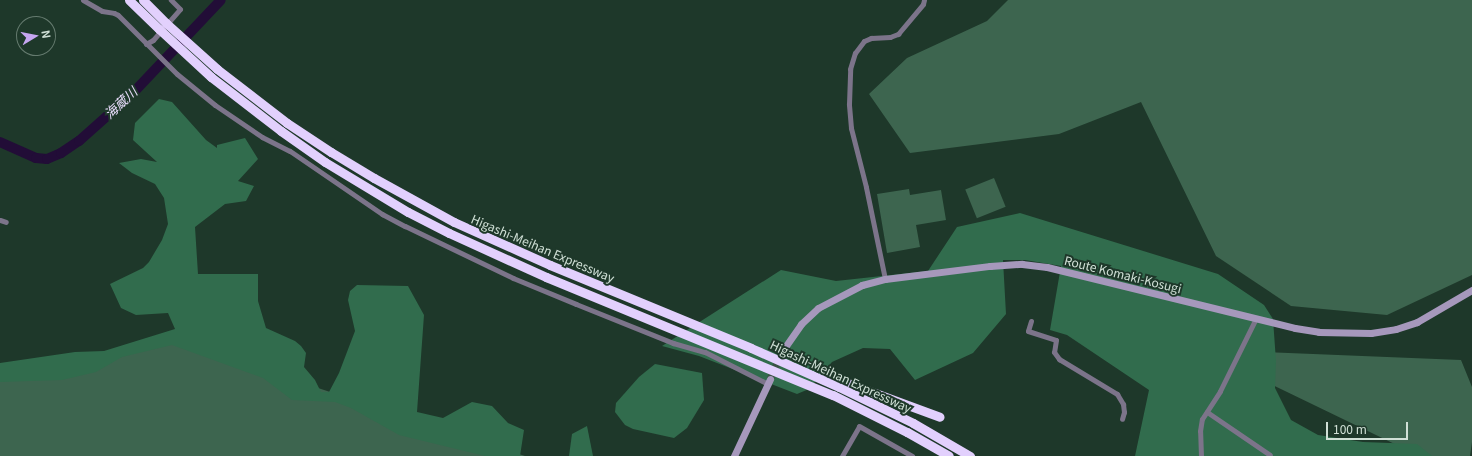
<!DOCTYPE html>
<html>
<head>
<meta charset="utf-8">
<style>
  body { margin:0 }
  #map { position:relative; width:1472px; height:456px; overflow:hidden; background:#1e382a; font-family:Georgia,"Noto Sans JP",serif }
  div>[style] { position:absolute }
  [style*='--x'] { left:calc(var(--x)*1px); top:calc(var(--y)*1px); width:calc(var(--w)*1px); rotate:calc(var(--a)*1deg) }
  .green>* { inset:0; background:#3d654f; transform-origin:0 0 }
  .forest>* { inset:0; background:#316c4d }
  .river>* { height:10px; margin:-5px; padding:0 5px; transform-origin:5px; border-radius:5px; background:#220d37 }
  .secondary-tunnel>* { height:7px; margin-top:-3.5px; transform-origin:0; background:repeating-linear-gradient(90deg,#395144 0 7px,transparent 0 10.5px) }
  .minor>* { height:5px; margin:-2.5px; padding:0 2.5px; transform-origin:2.5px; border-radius:2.5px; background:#7c748a }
  .secondary>* { height:7px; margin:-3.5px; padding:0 3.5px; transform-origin:3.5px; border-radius:3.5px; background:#a698bc }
  .motorway>* { height:9px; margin:-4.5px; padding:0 4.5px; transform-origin:4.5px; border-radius:4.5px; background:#e2d0fd }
  .motorway-bridge>* { height:9px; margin:-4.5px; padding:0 4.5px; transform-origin:4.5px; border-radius:4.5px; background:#e2d0fd }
  span { translate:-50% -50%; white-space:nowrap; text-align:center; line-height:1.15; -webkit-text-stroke:4px #1e382a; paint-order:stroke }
  .street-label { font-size:12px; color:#d0e0d6 }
  .water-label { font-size:13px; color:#e8dcfb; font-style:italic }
  .north { position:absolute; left:16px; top:16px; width:40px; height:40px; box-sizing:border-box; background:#1e382a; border:1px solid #657b6f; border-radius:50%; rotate:80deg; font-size:11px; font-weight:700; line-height:16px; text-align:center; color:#d0e0d6 }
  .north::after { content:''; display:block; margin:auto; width:14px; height:18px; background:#c5a6f0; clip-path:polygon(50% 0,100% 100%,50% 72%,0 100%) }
  .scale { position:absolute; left:1326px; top:422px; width:82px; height:18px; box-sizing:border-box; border:2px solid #d0e0d6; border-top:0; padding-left:5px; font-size:12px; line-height:14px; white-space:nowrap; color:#d0e0d6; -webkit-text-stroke:3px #1e382a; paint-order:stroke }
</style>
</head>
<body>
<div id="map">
  <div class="green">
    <i style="clip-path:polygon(1008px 0,1472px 0,1472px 275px,1387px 315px,1291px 306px,1216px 256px,1141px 102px,1059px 134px,910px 153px,869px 94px,907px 58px,987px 21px)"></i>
    <i style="left:994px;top:178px;width:31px;height:31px;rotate:68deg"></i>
    <i style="clip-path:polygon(909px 189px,910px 195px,941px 190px,946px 220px,916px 225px,920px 247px,887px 253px,877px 194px)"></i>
    <i style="clip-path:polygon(171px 341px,193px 347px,525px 456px,0 456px,0 379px)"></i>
    <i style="clip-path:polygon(1265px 352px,1461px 360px,1472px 387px,1472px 442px,1470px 456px,1413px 456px,1407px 450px,1262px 380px)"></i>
  </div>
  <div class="forest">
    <i style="clip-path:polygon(159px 99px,172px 102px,206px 140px,217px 148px,217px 145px,245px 138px,258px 159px,238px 181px,254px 186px,246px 201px,225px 204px,195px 227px,198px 274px,258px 274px,258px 301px,266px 328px,295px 341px,301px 346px,306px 353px,304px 367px,315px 380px,321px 392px,329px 392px,339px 373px,355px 331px,348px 300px,350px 291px,357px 285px,408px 286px,424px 315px,417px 412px,443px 418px,472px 402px,492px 406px,508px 423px,524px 430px,520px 456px,485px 456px,399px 435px,351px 408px,335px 402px,292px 400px,263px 378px,172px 345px,122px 357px,96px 372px,62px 380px,0 382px,0 363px,75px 352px,104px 351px,175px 329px,168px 313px,136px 315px,121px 308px,110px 284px,143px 268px,149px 262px,162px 240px,168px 224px,164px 198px,155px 184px,132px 173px,119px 163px,141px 159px,157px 162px,133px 140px,135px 123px)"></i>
    <i style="clip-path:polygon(1020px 213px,1218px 274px,1264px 305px,1273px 319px,1276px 361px,1275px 388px,1291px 420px,1318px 435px,1363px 442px,1417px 444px,1432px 456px,1135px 456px,1149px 390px,1067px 335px,1050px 330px,1061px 266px,1025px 260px,1003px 260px,1006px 314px,973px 353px,915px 380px,890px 349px,863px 348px,832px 362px,809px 389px,797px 394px,699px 356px,662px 346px,781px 270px,836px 281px,928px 271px,957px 227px)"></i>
    <i style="clip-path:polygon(655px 364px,702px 373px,704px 400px,687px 428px,674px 438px,633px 429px,625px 425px,615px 412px,616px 403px,639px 377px)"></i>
    <i style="clip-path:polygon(587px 426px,593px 456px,569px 456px,572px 434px)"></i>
  </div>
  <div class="river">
    <i style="--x:0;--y:142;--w:39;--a:24"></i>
    <i style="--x:36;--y:158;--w:11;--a:5"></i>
    <i style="--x:47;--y:159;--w:15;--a:-23"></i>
    <i style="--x:61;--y:153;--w:22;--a:-34"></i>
    <i style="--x:79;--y:141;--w:71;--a:-41.6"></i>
    <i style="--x:132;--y:94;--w:129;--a:-46.6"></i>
  </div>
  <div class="secondary-tunnel">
    <i style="--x:770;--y:379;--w:32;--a:-66"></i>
  </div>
  <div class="minor">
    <i style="--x:83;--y:0;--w:22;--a:30"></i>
    <i style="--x:102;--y:11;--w:12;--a:9"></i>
    <i style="--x:114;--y:13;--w:4;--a:27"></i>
    <i style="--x:118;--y:15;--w:83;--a:45"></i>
    <i style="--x:177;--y:74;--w:49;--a:39.2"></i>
    <i style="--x:215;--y:105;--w:57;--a:34.2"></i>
    <i style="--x:262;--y:137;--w:31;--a:27"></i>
    <i style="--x:290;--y:151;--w:112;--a:34.4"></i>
    <i style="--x:382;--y:214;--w:26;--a:28"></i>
    <i style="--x:405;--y:226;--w:120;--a:25.7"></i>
    <i style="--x:513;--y:278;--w:68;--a:22.4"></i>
    <i style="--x:576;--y:304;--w:105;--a:21.9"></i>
    <i style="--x:673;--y:343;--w:33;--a:16"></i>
    <i style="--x:705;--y:352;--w:71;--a:26.9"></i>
    <i style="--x:146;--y:44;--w:8;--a:-30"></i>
    <i style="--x:153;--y:40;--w:41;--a:-48.9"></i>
    <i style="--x:180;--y:9;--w:13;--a:-135"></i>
    <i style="--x:0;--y:220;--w:6;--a:18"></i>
    <i style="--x:885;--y:279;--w:94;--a:-101.7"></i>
    <i style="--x:866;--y:187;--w:61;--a:-104.3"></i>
    <i style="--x:851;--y:128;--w:24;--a:-95"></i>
    <i style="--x:849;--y:104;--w:35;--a:-88"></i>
    <i style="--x:850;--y:69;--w:17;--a:-73"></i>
    <i style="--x:855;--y:53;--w:15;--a:-53"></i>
    <i style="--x:864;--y:41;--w:8;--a:-23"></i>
    <i style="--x:871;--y:38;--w:19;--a:-3"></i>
    <i style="--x:890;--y:37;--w:9;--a:-21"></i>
    <i style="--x:898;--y:34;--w:39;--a:-50"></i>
    <i style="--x:923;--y:4;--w:4;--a:-76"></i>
    <i style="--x:1031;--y:321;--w:10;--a:107"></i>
    <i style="--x:1028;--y:331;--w:29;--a:18"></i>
    <i style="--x:1056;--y:340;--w:12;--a:99"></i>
    <i style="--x:1054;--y:352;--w:9;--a:54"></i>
    <i style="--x:1059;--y:359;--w:68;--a:31.1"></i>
    <i style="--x:1117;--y:394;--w:12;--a:59"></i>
    <i style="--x:1123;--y:404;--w:8;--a:83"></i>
    <i style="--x:1124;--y:412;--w:7;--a:106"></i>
    <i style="--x:1207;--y:412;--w:76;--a:34.3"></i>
    <i style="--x:842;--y:456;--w:34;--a:-60"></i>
    <i style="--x:859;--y:426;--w:61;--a:29.5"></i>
    <i style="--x:1201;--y:456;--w:25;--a:-92"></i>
    <i style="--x:1200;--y:431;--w:12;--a:-81"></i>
    <i style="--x:1202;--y:419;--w:33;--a:-57"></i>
    <i style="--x:1220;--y:391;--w:81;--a:-63.7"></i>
  </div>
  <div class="secondary">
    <i style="--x:783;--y:350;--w:32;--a:-55"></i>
    <i style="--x:801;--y:324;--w:23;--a:-43"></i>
    <i style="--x:818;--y:308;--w:50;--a:-27.6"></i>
    <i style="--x:862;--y:285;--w:24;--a:-15"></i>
    <i style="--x:885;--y:279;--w:106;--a:-7.1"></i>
    <i style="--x:990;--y:266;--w:32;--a:-4"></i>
    <i style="--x:1022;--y:264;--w:25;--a:7"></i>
    <i style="--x:1047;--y:267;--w:255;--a:13.8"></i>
    <i style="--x:1295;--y:328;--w:24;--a:9"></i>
    <i style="--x:1319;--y:332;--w:52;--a:1.1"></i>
    <i style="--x:1371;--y:333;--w:25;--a:-9"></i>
    <i style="--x:1396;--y:329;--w:22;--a:-18"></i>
    <i style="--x:1417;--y:322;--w:64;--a:-30.2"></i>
    <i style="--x:734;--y:456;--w:85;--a:-64.9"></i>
  </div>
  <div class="motorway">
    <i style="--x:129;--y:0;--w:42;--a:44"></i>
    <i style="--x:143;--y:0;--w:33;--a:45"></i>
    <i style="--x:217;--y:69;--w:88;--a:37.6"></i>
    <i style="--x:287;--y:123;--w:53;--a:33.4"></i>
    <i style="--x:331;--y:152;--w:50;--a:31.2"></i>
    <i style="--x:374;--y:178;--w:91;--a:28.8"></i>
    <i style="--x:454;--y:222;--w:105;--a:24.1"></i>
    <i style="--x:550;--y:265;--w:217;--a:22.4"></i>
    <i style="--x:751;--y:348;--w:96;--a:23.9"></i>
    <i style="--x:839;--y:387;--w:82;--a:25.9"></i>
    <i style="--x:913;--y:423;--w:66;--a:30.1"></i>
    <i style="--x:211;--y:77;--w:88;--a:37.6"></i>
    <i style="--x:281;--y:131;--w:54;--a:35.2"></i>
    <i style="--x:325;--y:162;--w:97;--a:31.1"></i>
    <i style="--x:408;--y:212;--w:46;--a:27.1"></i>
    <i style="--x:449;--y:233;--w:107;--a:24.4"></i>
    <i style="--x:546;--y:277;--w:310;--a:22.4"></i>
    <i style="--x:833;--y:395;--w:83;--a:26.6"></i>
    <i style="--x:907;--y:432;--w:48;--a:29.7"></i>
    <i style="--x:826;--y:375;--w:121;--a:20.2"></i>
  </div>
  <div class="motorway-bridge">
    <i style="--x:166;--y:23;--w:69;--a:42"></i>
    <i style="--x:159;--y:29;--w:71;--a:42.7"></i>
  </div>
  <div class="street-label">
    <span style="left:543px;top:248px;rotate:23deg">Higashi-Meihan Expressway</span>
    <span style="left:1123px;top:274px;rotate:14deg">Route Komaki-Kosugi</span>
    <span style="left:841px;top:376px;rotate:25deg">Higashi-Meihan Expressway</span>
  </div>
  <div class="water-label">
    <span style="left:121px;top:103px;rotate:-43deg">海蔵川</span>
  </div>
  <div class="north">N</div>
  <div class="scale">100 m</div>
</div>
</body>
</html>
